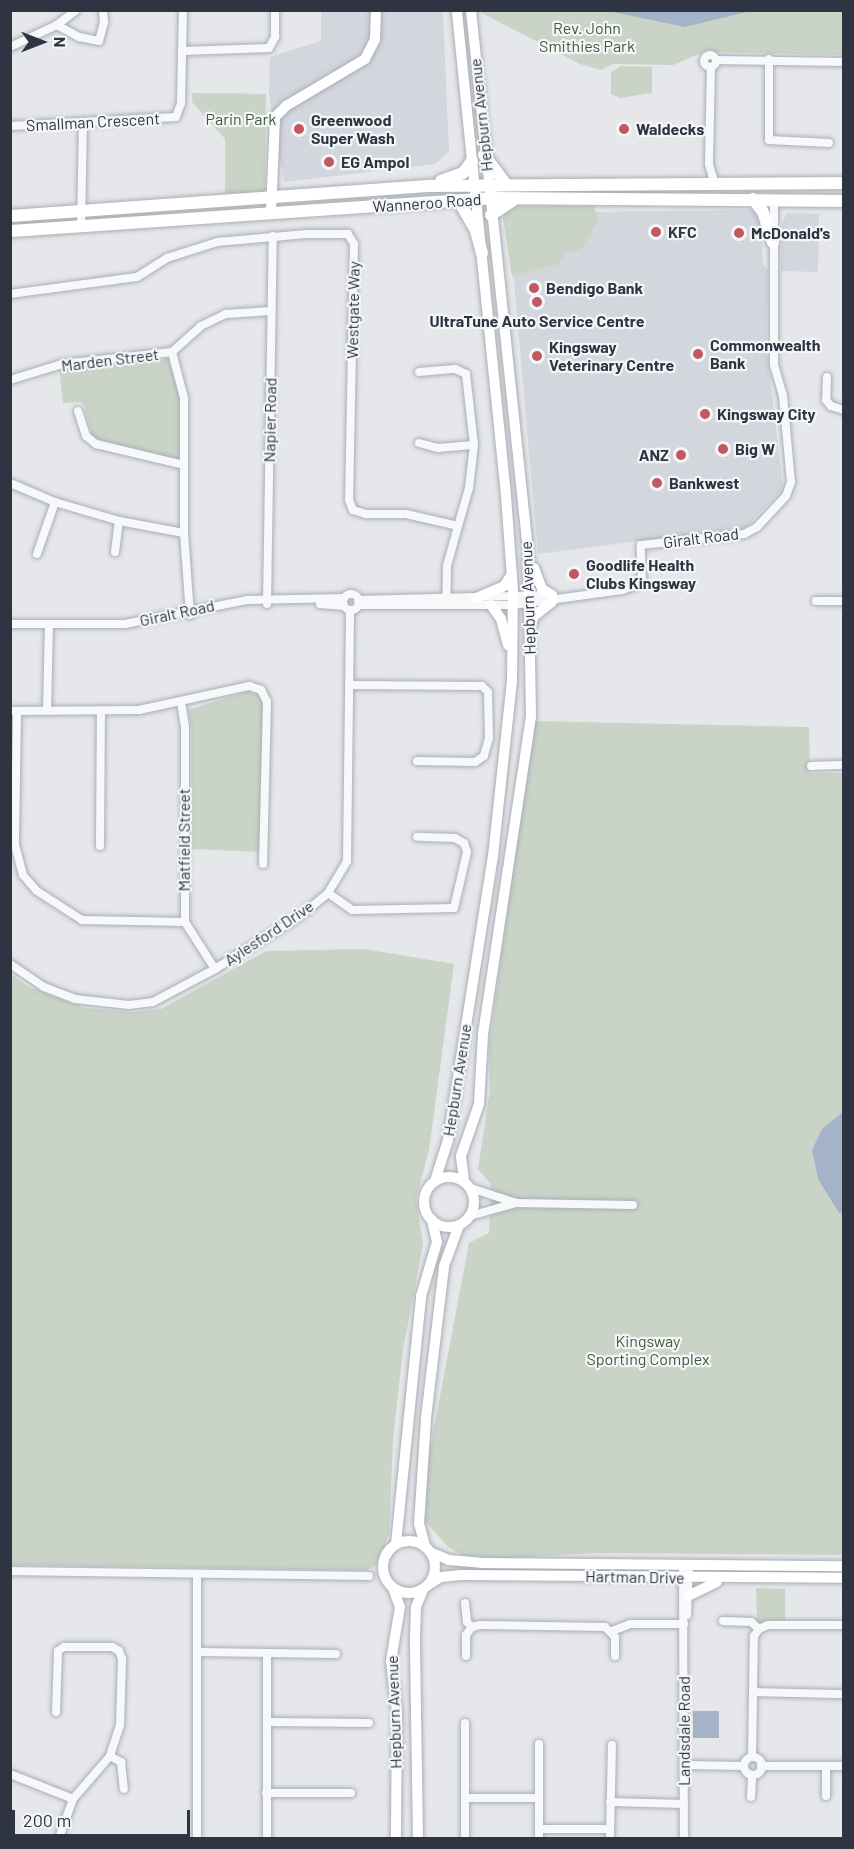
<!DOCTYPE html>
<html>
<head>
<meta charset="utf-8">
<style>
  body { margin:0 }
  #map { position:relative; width:854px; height:1849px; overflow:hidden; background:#e5e7eb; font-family:Barlow,sans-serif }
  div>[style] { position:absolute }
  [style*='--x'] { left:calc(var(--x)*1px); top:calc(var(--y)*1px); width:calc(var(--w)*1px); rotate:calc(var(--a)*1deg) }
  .built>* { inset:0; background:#d3d6dd }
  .green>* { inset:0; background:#c9d4c7 }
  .water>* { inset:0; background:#a4b3c7; transform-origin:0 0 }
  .roads { filter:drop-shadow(0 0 2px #aaaeb5) drop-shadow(0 0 2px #aaaeb5) }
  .minor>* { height:8px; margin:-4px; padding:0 4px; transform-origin:4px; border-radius:4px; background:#f7f8fa }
  .minor>.ring { margin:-4px; padding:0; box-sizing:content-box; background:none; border:8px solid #f7f8fa; border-radius:50% }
  .major>* { height:10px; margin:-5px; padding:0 5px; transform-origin:5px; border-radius:5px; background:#fff }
  .major>.ring { margin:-5px; padding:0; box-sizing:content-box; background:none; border:10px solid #fff; border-radius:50% }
  .highway>* { height:12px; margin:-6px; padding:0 6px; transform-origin:6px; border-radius:6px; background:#fff }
  .dots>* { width:16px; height:16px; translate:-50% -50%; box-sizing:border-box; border:3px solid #f4f6f8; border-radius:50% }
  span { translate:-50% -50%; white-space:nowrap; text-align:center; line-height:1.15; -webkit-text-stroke:4.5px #f4f6f8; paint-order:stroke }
  .park-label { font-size:16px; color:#415c3c }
  .street-label { font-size:16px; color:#2e3442 }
  .poi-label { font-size:16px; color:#2e3442; font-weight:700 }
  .left { translate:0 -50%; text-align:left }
  .right { translate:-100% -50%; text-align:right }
  .frame { position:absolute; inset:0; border:12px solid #2e3442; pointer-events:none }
  .north { position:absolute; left:12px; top:12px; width:60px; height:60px; -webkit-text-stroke:4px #f4f6f8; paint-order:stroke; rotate:90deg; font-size:16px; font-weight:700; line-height:24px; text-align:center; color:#2e3442 }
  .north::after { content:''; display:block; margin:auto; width:21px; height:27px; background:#2e3442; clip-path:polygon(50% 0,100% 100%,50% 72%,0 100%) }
  .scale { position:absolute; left:12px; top:1810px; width:178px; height:27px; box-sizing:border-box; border:3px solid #2e3442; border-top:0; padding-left:8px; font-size:18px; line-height:21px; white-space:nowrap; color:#2e3442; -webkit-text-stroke:4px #f4f6f8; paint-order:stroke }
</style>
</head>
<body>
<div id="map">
  <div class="built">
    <i style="clip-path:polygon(321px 11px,443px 11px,449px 152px,435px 164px,284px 182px,269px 94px,270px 57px,321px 41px)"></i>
    <i style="clip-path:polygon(752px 210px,760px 218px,763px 264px,768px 271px,766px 344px,783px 489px,746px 527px,538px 554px,508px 213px)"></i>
    <i style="clip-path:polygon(787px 213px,819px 214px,818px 272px,781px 271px,782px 223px)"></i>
  </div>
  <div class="green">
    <i style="clip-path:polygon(478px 11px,843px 11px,843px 55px,704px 52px,673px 65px,613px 64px,601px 70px,580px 64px)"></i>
    <i style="clip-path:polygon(621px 66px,652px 67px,652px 93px,620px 98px,611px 94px,611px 72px)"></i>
    <i style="clip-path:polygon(192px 93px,266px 94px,265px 192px,225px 194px,225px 139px,192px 102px)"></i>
    <i style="clip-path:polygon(519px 206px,594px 206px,598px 221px,581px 250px,567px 252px,559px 264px,512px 276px,503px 219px,504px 213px)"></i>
    <i style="clip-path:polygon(168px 359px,182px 400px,180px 461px,93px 438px,84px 405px,80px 402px,63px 403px,59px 369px)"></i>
    <i style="clip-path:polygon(249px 691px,261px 697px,263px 703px,261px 852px,192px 849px,192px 729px,188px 710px)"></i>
    <i style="clip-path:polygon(533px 721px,809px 727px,810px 773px,844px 773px,843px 1555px,596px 1553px,471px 1560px,448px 1547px,425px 1521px,428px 1460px,469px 1243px,489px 1233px,491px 1184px,478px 1169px,490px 1090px,489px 1047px)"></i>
    <i style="clip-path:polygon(364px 949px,454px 964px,429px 1150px,416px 1199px,423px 1244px,403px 1350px,393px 1440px,389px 1533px,381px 1557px,375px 1566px,366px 1570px,11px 1565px,11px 974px,27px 986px,85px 1008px,132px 1012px,161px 1009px,266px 951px)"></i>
    <i style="clip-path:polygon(756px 1588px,785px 1589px,785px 1620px,757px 1623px)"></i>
  </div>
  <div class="water">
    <i style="clip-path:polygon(608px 11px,751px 11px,685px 27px)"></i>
    <i style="clip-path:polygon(843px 1112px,844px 1212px,839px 1213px,818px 1179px,812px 1150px,822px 1129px)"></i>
    <i style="left:693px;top:1711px;width:26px;height:27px"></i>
  </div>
  <div class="roads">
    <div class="minor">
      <i style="--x:57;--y:25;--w:25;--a:29"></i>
      <i style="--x:79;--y:37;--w:20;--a:11"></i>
      <i style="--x:99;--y:41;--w:20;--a:-75"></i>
      <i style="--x:104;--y:22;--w:12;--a:-95"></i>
      <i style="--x:10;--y:47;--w:52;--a:-25.1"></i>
      <i style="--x:57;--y:25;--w:24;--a:-38"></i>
      <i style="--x:182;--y:51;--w:87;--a:-2"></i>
      <i style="--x:269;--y:48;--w:13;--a:-61"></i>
      <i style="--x:275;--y:37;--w:27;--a:-90"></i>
      <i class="ring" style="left:704px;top:55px;width:4px;height:4px"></i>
      <i style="--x:769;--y:59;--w:81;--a:90"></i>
      <i style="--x:769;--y:140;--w:60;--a:2.9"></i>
      <i style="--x:716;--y:60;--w:128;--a:0.9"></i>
      <i style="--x:711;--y:67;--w:97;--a:91.2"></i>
      <i style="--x:709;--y:164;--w:22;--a:74"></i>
      <i style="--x:10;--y:126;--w:166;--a:-3.1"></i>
      <i style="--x:176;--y:117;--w:15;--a:-70"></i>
      <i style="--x:181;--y:103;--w:93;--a:-88.8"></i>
      <i style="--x:81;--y:226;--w:104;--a:-88.9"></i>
      <i style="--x:10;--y:294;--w:128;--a:-7.6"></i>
      <i style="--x:137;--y:277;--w:36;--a:-32"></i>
      <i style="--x:167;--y:258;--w:52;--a:-17.7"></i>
      <i style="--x:217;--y:242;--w:90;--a:-5.1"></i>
      <i style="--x:307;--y:234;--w:41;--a:0"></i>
      <i style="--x:348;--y:234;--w:12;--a:59"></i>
      <i style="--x:354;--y:244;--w:256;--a:91.1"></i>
      <i style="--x:349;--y:500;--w:11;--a:68"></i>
      <i style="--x:353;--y:510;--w:14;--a:17"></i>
      <i style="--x:366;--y:514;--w:40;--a:0"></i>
      <i style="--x:406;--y:514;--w:53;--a:13"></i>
      <i style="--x:458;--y:526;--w:41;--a:105.4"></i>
      <i style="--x:447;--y:566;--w:39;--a:91"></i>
      <i style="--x:172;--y:352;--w:48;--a:75.4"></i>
      <i style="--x:184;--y:398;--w:135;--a:90"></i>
      <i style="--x:184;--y:533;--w:82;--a:85.8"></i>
      <i style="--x:419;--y:372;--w:36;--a:-5"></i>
      <i style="--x:455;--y:369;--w:12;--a:24"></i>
      <i style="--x:466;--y:374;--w:71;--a:83.6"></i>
      <i style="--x:474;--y:445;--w:43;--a:96.6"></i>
      <i style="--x:469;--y:488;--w:40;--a:106"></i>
      <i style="--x:827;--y:377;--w:23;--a:92"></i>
      <i style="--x:826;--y:400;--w:8;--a:50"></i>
      <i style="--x:831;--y:406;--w:14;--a:17"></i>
      <i style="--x:10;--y:380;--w:54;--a:-17.1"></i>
      <i style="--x:62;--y:364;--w:111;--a:-6.2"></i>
      <i style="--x:172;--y:352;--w:39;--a:-42"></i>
      <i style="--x:201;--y:326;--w:28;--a:-26"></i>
      <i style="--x:226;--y:314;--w:45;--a:-3.8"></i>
      <i style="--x:78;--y:411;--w:26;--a:72"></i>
      <i style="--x:86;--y:436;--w:13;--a:39"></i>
      <i style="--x:96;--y:444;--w:90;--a:13.4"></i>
      <i style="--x:419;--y:443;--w:20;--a:15"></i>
      <i style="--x:438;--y:448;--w:36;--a:-5"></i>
      <i style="--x:10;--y:483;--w:49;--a:22.9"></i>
      <i style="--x:55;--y:502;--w:67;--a:16.5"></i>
      <i style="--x:119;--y:521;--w:66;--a:10.5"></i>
      <i style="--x:115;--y:552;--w:31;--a:-83"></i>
      <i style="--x:37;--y:554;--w:55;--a:-70.9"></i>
      <i class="ring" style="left:343px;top:594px;width:8px;height:8px"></i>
      <i style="--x:358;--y:600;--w:195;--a:-1.5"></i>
      <i style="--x:816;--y:601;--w:28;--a:0"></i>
      <i style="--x:267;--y:604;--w:368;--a:-89.1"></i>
      <i style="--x:320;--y:604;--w:24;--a:5"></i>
      <i style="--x:358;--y:605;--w:155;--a:0"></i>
      <i style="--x:513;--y:605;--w:110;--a:-7.8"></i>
      <i style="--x:622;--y:590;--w:21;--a:-19"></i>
      <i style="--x:642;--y:583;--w:38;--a:-92"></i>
      <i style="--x:641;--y:545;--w:104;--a:-6.1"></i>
      <i style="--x:744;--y:534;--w:15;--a:-28"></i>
      <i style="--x:757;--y:527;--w:42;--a:-46.9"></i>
      <i style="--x:786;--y:496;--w:15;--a:-70"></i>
      <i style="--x:791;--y:482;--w:86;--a:-95.3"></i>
      <i style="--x:783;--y:396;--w:33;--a:-106"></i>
      <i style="--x:774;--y:364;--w:164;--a:-90"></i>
      <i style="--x:10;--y:624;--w:115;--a:0"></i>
      <i style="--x:125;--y:624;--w:124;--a:-11.1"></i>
      <i style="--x:247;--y:600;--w:97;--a:-1.2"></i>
      <i style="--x:349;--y:685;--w:133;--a:0.4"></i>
      <i style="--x:482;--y:686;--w:8;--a:45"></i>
      <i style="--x:488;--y:692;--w:46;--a:88.8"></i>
      <i style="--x:489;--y:738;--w:19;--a:106"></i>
      <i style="--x:484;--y:756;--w:11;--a:146"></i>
      <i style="--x:475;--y:762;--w:58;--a:-179"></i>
      <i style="--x:181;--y:702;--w:24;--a:81"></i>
      <i style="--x:185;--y:726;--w:196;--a:90"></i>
      <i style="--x:185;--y:922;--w:56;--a:57.4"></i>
      <i style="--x:10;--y:711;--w:129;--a:-0.4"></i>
      <i style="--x:139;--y:710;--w:113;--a:-12.3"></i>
      <i style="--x:249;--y:686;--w:13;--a:18"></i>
      <i style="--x:261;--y:690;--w:13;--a:63"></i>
      <i style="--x:267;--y:702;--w:162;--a:91.4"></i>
      <i style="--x:17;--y:711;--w:134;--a:90.9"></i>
      <i style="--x:15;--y:845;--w:31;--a:75"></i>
      <i style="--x:23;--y:875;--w:21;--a:49"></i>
      <i style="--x:37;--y:891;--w:54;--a:32.8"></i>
      <i style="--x:82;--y:920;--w:103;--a:1.1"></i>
      <i style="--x:47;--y:711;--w:87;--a:-88.7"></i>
      <i style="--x:811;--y:766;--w:33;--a:-2"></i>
      <i style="--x:100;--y:846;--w:135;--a:-89.6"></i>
      <i style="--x:328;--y:893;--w:29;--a:35"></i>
      <i style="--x:352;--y:910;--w:102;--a:-1.1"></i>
      <i style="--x:454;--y:908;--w:57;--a:-76.9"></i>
      <i style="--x:467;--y:852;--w:9;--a:-108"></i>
      <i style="--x:464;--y:843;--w:10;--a:-151"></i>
      <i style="--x:455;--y:838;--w:38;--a:-178"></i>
      <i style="--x:10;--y:964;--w:41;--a:34.1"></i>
      <i style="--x:44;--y:987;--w:33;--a:21"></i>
      <i style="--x:75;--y:999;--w:54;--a:6.3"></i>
      <i style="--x:129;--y:1005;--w:24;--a:-7"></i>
      <i style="--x:153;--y:1002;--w:70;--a:-28"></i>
      <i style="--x:215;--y:969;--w:100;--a:-31.9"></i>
      <i style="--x:300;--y:916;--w:36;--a:-39"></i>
      <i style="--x:328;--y:893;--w:37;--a:-59"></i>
      <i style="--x:347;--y:861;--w:251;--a:-89.3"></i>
      <i style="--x:471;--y:1188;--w:47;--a:18.4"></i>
      <i style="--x:470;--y:1216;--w:48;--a:-15.8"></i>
      <i style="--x:516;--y:1203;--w:117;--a:1"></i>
      <i style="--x:10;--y:1571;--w:359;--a:0.8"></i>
      <i style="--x:683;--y:1572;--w:266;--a:89.8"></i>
      <i style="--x:465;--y:1603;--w:19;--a:84"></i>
      <i style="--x:467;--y:1622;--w:7;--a:45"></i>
      <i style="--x:687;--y:1615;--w:51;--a:-87.8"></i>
      <i style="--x:723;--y:1621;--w:28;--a:2"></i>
      <i style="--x:751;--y:1622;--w:11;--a:41"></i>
      <i style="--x:612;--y:1631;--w:19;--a:-21"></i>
      <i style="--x:630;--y:1624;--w:54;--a:0"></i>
      <i style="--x:199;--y:1652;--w:137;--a:0.8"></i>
      <i style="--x:267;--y:1653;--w:185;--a:90"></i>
      <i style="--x:466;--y:1656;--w:21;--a:-90"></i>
      <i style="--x:466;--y:1635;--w:10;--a:-53"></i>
      <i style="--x:472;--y:1627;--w:9;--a:-13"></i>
      <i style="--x:481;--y:1625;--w:124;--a:0.9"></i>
      <i style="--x:605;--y:1627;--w:14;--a:45"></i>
      <i style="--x:615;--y:1637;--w:19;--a:90"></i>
      <i style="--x:754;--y:1692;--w:90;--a:1.3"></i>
      <i style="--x:56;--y:1712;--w:61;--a:-88.1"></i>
      <i style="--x:58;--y:1651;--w:7;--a:-34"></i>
      <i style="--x:64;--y:1647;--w:48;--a:0"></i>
      <i style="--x:112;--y:1647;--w:8;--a:30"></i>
      <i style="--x:119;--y:1651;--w:9;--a:69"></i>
      <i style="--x:122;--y:1659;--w:66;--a:91.7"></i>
      <i style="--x:120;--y:1725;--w:33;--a:108"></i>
      <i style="--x:110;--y:1756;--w:57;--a:130.7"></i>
      <i style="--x:73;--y:1799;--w:41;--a:109.7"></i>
      <i style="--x:269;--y:1722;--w:100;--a:0.6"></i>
      <i style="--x:465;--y:1723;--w:115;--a:90"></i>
      <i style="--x:539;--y:1744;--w:94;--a:90"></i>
      <i style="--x:110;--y:1756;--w:13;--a:29"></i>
      <i style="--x:121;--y:1762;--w:27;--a:84"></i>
      <i style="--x:752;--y:1757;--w:121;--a:-89.1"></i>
      <i style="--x:754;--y:1636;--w:9;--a:-54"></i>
      <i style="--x:759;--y:1629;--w:10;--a:-24"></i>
      <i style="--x:768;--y:1625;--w:76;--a:0"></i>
      <i class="ring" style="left:744px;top:1757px;width:10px;height:10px"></i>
      <i style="--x:684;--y:1765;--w:60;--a:1"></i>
      <i style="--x:761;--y:1766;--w:83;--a:0"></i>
      <i style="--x:826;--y:1766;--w:30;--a:90"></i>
      <i style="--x:10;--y:1774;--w:68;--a:21.6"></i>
      <i style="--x:266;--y:1793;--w:85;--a:0"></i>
      <i style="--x:751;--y:1797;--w:21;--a:-87"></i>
      <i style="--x:465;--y:1798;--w:73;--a:0"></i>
      <i style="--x:610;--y:1802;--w:74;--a:1.5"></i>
      <i style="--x:539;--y:1829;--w:71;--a:0"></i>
      <i style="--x:197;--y:1838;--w:264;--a:-90"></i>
      <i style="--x:610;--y:1838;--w:93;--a:-88.8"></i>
    </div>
    <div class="major">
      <i style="--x:271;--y:213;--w:96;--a:-87.6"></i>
      <i style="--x:275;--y:117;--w:16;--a:-45"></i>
      <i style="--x:286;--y:106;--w:92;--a:-30.7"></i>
      <i style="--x:365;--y:59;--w:22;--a:-63"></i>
      <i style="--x:375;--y:39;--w:29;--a:-88"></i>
      <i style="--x:534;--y:568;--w:22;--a:69"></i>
      <i style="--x:542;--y:589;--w:12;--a:31"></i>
      <i style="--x:476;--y:598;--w:30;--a:-23"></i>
      <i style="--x:504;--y:586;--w:14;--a:-56"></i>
      <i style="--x:491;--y:605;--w:17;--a:54"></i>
      <i style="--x:501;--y:619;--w:27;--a:75"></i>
      <i style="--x:531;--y:625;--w:9;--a:-72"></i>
      <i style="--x:534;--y:616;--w:23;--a:-38"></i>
      <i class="ring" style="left:424px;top:1177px;width:40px;height:40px"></i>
      <i style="--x:435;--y:1181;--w:43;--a:-72.4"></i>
      <i style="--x:448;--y:1140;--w:288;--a:-81"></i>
      <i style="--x:493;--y:856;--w:177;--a:-83.8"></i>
      <i style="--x:512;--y:680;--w:89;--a:-89.4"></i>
      <i style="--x:513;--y:591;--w:96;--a:-94.2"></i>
      <i style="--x:506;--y:495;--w:487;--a:-95.8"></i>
      <i style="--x:464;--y:1181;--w:25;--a:-97"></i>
      <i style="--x:461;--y:1156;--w:55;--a:-70.9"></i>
      <i style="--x:479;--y:1104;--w:70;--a:-86.7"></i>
      <i style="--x:483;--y:1034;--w:321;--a:-81.4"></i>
      <i style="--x:531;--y:717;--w:167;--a:-91"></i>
      <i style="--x:528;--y:550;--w:543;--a:-96.03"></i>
      <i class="ring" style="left:383px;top:1541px;width:42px;height:42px"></i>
      <i style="--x:396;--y:1544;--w:249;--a:-84.2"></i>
      <i style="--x:421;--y:1296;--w:56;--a:-73.5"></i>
      <i style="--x:437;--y:1242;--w:23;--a:-103"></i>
      <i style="--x:425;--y:1546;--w:23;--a:-105"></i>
      <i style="--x:419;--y:1524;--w:106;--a:-86.2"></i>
      <i style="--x:426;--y:1418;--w:153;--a:-83.2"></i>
      <i style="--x:444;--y:1266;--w:44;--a:-69.9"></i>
      <i style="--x:430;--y:1552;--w:21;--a:23"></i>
      <i style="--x:449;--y:1560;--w:32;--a:5"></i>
      <i style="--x:481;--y:1563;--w:363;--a:0.5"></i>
      <i style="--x:428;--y:1585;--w:15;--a:-32"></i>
      <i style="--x:441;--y:1577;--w:20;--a:-6"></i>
      <i style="--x:461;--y:1575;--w:383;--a:0.4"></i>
      <i style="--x:393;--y:1588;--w:20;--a:70"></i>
      <i style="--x:400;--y:1607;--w:55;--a:99.5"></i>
      <i style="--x:391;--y:1661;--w:52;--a:83.4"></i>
      <i style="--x:397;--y:1713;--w:125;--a:90.5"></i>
      <i style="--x:688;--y:1596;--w:32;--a:-26"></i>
      <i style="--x:418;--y:1838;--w:202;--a:-90.9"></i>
      <i style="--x:415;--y:1636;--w:29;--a:-88"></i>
      <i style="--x:416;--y:1607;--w:18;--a:-68"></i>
    </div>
    <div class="highway">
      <i style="--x:484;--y:155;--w:36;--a:53"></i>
      <i style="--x:441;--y:181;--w:23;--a:-20"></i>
      <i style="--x:463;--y:173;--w:15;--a:-53"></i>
      <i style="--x:753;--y:199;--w:16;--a:52"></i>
      <i style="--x:763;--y:212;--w:32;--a:72"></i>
      <i style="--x:459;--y:201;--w:34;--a:60"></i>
      <i style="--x:476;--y:231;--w:23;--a:75"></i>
      <i style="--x:491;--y:215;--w:30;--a:-34"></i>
      <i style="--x:10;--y:216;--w:423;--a:-4.1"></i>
      <i style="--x:432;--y:186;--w:412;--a:-0.4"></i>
      <i style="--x:10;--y:231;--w:490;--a:-3.9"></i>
      <i style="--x:499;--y:198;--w:345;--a:0.5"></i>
    </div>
  </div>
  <div class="dots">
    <i style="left:299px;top:129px;background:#c25862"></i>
    <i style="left:624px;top:129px;background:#c25862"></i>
    <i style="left:329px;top:162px;background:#c25862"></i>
    <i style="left:656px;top:232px;background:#c25862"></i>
    <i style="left:739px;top:233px;background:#c25862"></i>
    <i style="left:534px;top:288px;background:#c25862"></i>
    <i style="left:537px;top:302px;background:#c25862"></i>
    <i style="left:698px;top:354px;background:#c25862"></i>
    <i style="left:537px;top:356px;background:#c25862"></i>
    <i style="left:705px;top:414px;background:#c25862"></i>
    <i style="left:723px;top:449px;background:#c25862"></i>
    <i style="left:681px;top:455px;background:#c25862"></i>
    <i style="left:657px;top:483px;background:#c25862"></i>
    <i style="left:574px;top:574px;background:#c25862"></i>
  </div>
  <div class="park-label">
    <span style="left:587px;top:37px">Rev. John<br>Smithies Park</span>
    <span style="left:241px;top:119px">Parin Park</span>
    <span style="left:648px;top:1350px">Kingsway<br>Sporting Complex</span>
  </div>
  <div class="street-label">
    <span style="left:481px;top:115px;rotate:-96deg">Hepburn Avenue</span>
    <span style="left:93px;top:122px;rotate:-3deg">Smallman Crescent</span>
    <span style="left:427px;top:203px;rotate:-4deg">Wanneroo Road</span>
    <span style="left:353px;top:310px;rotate:-89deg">Westgate Way</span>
    <span style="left:110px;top:360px;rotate:-7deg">Marden Street</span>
    <span style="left:270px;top:420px;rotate:-89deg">Napier Road</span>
    <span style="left:701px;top:538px;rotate:-7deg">Giralt Road</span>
    <span style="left:528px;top:598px;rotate:-92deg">Hepburn Avenue</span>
    <span style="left:177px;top:613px;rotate:-12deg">Giralt Road</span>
    <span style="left:184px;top:840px;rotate:-90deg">Matfield Street</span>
    <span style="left:269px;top:933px;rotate:-34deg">Aylesford Drive</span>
    <span style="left:457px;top:1080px;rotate:-81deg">Hepburn Avenue</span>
    <span style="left:635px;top:1577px;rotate:1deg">Hartman Drive</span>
    <span style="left:394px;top:1712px;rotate:-92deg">Hepburn Avenue</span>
    <span style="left:684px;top:1731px;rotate:-90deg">Landsdale Road</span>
  </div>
  <div class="poi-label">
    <span class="left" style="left:311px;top:129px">Greenwood<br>Super Wash</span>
    <span class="left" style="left:636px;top:129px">Waldecks</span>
    <span class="left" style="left:341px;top:162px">EG Ampol</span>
    <span class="left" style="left:668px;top:232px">KFC</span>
    <span class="left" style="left:751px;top:233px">McDonald's</span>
    <span class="left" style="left:546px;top:288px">Bendigo Bank</span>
    <span style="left:537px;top:321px">UltraTune Auto Service Centre</span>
    <span class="left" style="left:710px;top:354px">Commonwealth<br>Bank</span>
    <span class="left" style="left:549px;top:356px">Kingsway<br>Veterinary Centre</span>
    <span class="left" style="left:717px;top:414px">Kingsway City</span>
    <span class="left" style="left:735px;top:449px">Big W</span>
    <span class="right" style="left:669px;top:455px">ANZ</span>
    <span class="left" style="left:669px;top:483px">Bankwest</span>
    <span class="left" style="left:586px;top:574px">Goodlife Health<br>Clubs Kingsway</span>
  </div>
  <div class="frame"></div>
  <div class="north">N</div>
  <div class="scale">200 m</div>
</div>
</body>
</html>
